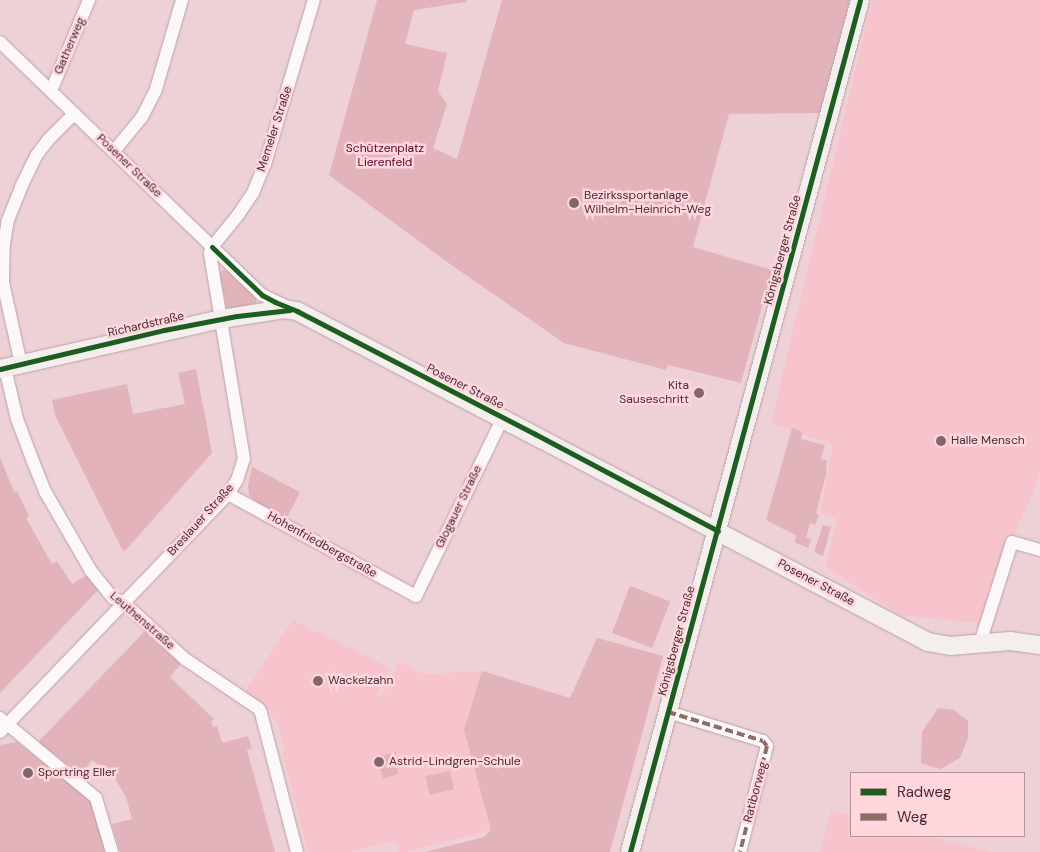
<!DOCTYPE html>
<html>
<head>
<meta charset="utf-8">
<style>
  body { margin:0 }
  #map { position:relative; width:1040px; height:852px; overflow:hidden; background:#edd1d6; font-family:"DM Sans",sans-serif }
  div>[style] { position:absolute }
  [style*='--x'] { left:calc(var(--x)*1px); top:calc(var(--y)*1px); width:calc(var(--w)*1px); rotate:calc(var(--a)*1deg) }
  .built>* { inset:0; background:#f7c3cc }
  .green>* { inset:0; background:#e2b3bb; transform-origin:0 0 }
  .roads { filter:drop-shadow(0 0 1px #b9a2a6) drop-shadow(0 0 1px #b9a2a6) }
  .street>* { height:12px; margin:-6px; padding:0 6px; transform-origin:6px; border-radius:6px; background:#fcf8f9 }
  .secondary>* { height:18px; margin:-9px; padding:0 9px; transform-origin:9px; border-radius:9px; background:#f4eeec }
  .quiet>* { height:4px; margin-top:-2px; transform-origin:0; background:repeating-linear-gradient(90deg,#8d6e63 0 8px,transparent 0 12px) }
  .cycleway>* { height:5px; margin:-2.5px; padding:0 2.5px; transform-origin:2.5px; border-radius:2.5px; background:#1b5e20 }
  .dots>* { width:14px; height:14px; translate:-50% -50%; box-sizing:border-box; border:2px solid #fed6dc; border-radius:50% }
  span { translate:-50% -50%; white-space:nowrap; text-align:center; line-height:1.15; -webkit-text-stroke:5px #fed6dc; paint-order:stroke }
  .street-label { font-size:12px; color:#472e33 }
  .park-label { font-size:12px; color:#5c0425 }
  .poi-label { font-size:12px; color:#472e33 }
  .left { translate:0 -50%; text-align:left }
  .right { translate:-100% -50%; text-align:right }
  .legend { position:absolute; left:850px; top:772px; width:175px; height:65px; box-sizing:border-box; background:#fed6dc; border:1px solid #b59398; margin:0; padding:6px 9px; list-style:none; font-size:15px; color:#472e33 }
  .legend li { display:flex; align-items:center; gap:10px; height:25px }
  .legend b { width:25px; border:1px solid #b59398 }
</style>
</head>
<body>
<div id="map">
  <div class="built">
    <i style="clip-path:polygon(872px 0,1040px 0,1040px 471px,1036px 485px,1010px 543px,984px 624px,899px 615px,826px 567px,837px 519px,820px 513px,833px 445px,771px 423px)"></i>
    <i style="clip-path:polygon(293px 620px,390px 668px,377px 696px,384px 692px,399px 661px,425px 674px,482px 671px,464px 730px,491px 830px,406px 852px,399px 852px,397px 845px,393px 841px,350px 852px,308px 852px,282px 753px,285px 752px,277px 723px,264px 705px,244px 693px)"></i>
    <i style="clip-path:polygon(831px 811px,851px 816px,851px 836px,928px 836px,992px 852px,820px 852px)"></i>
  </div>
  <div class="green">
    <i style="clip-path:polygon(377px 0,467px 0,466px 2px,414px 10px,405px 44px,447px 53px,438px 91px,447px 104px,433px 148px,457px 159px,502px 0,850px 0,820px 113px,729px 114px,693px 247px,772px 270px,741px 383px,668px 365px,666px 370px,564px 343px,450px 264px,329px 175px)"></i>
    <i style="clip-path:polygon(223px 270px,227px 271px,256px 298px,256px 303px,230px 309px,227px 307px,219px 273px)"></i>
    <i style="clip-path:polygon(196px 369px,212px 453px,125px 551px,122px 549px,55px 415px,52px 400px,127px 384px,133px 414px,185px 404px,178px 373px)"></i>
    <i style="clip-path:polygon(792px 428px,803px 432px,801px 439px,825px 445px,821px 459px,827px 460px,826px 475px,816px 513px,819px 515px,815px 525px,810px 523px,806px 538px,811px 539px,808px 548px,794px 542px,797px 536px,766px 520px)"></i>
    <i style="clip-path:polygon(0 457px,14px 492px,17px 491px,29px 516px,26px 518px,52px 564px,57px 561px,72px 584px,87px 575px,98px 590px,0 693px)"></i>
    <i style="clip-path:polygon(252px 467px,300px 492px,287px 518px,256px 502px,249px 495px,248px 486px)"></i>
    <i style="clip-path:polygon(823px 525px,831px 527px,823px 556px,814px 552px)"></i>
    <i style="left:630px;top:586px;width:43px;height:50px;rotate:21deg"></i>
    <i style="clip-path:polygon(144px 632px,181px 664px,170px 677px,214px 719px,211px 722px,213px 727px,217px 726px,222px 743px,248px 736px,252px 748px,247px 750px,275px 852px,120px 852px,112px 824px,132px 819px,126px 797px,115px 779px,92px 760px,81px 775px,38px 742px)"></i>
    <i style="clip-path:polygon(597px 638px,663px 656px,610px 852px,425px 852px,484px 837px,491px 830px,464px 730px,482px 671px,570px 698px)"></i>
    <i style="clip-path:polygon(938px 708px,954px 710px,968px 721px,968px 738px,960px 758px,940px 769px,921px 763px,922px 732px)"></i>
    <i style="clip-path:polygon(17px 742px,92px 801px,106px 852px,0 852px,0 745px)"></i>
    <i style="clip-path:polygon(396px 752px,398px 774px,383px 779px,377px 757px)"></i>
    <i style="left:450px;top:771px;width:19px;height:25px;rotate:78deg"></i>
  </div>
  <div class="roads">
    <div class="street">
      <i style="--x:0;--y:42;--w:364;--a:44"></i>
      <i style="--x:262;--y:295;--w:31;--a:25"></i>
      <i style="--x:51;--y:91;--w:99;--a:-67.3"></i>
      <i style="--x:114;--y:151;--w:44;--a:-50.5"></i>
      <i style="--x:142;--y:117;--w:31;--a:-63"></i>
      <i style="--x:156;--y:89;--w:93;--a:-73.7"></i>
      <i style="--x:21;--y:364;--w:83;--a:-102.5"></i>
      <i style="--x:3;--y:283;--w:39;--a:-89"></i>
      <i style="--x:4;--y:244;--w:24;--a:-81"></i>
      <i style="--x:8;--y:220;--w:35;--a:-68"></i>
      <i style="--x:21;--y:187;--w:34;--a:-64"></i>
      <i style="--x:36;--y:156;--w:20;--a:-53"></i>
      <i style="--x:48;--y:140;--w:37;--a:-45"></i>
      <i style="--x:5;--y:368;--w:52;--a:76.8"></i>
      <i style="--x:17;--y:419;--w:48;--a:69.3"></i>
      <i style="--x:34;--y:464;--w:31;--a:68"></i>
      <i style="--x:46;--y:493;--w:90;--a:60"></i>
      <i style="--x:91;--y:571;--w:35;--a:51"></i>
      <i style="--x:113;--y:598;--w:11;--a:22"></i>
      <i style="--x:123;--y:602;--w:84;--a:42.6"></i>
      <i style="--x:185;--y:659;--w:89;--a:34"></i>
      <i style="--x:259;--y:709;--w:4;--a:63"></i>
      <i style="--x:261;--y:713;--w:144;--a:75.5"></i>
      <i style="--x:228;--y:494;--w:214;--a:28.5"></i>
      <i style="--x:416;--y:596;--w:198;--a:-64"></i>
      <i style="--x:980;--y:643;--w:106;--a:-72.4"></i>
      <i style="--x:1012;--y:542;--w:29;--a:16"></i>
      <i style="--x:668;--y:712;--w:99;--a:17"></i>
      <i style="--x:763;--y:741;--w:6;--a:51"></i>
      <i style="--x:767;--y:746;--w:109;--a:104.3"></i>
      <i style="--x:0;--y:718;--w:125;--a:39.8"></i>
      <i style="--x:96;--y:798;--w:56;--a:73.5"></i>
      <i style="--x:0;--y:732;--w:330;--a:-46.2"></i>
      <i style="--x:228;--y:494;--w:17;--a:-57"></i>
      <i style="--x:237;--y:480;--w:22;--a:-72"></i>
      <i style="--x:244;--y:459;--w:209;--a:-99.4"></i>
      <i style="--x:210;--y:253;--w:6;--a:-72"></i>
      <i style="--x:212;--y:247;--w:41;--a:-50.9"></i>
      <i style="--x:238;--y:215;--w:27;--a:-56"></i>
      <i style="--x:253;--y:193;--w:31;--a:-68"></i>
      <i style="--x:265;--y:164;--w:171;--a:-73.4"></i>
    </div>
    <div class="secondary">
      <i style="--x:0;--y:369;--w:227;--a:-12.7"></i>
      <i style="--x:221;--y:319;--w:64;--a:-9"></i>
      <i style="--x:284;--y:309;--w:13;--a:9"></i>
      <i style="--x:297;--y:311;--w:713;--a:27.68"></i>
      <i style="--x:928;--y:642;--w:22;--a:10"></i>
      <i style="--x:950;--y:646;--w:60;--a:-4.8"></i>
      <i style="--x:1010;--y:641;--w:30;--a:8"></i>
      <i style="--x:630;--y:852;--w:882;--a:-74.89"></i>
    </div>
  </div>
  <div class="quiet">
    <i style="--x:668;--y:712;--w:99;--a:17"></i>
    <i style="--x:763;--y:741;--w:6;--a:51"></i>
    <i style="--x:767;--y:746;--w:109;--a:104.3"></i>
  </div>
  <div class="cycleway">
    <i style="--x:212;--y:247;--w:69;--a:43.8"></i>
    <i style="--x:262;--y:295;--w:15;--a:28"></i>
    <i style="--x:275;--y:302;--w:24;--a:22"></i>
    <i style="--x:297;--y:311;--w:268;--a:27.3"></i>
    <i style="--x:535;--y:434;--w:207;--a:27.9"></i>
    <i style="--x:0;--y:369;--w:169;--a:-13.4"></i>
    <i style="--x:164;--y:330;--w:74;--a:-10.9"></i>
    <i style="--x:237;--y:316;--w:53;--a:-6.5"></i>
    <i style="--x:630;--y:852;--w:882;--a:-74.89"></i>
  </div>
  <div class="dots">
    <i style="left:574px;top:203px;background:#81676c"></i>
    <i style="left:699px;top:393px;background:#81676c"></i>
    <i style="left:941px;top:441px;background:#81676c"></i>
    <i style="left:318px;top:681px;background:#81676c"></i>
    <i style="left:379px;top:762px;background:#81676c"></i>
    <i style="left:28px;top:773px;background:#81676c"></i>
  </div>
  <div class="street-label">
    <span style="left:70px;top:46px;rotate:-67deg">Gatherweg</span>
    <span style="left:275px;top:129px;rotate:-72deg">Memeler Straße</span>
    <span style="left:129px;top:166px;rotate:44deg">Posener Straße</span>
    <span style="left:783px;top:250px;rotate:-75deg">Königsberger Straße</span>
    <span style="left:146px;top:325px;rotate:-13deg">Richardstraße</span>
    <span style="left:465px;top:387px;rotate:27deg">Posener Straße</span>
    <span style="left:459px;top:507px;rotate:-64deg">Glogauer Straße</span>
    <span style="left:201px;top:520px;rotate:-48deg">Breslauer Straße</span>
    <span style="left:322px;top:545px;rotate:29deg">Hohenfriedbergstraße</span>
    <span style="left:816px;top:583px;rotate:28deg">Posener Straße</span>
    <span style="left:142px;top:621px;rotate:41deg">Leuthenstraße</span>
    <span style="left:677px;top:641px;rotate:-75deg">Königsberger Straße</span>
    <span style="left:756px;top:792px;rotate:-75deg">Ratiborweg</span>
  </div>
  <div class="park-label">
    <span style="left:385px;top:156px">Schützenplatz<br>Lierenfeld</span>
  </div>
  <div class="poi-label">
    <span class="left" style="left:584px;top:203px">Bezirkssportanlage<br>Wilhelm-Heinrich-Weg</span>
    <span class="right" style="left:689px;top:393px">Kita<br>Sauseschritt</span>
    <span class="left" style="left:951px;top:441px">Halle Mensch</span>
    <span class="left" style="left:328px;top:681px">Wackelzahn</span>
    <span class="left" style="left:389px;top:762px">Astrid-Lindgren-Schule</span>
    <span class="left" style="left:38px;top:773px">Sportring Eller</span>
  </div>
  <ul class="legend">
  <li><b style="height:6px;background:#1b5e20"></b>Radweg</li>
  <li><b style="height:6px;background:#8d6e63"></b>Weg</li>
  </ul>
</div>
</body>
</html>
